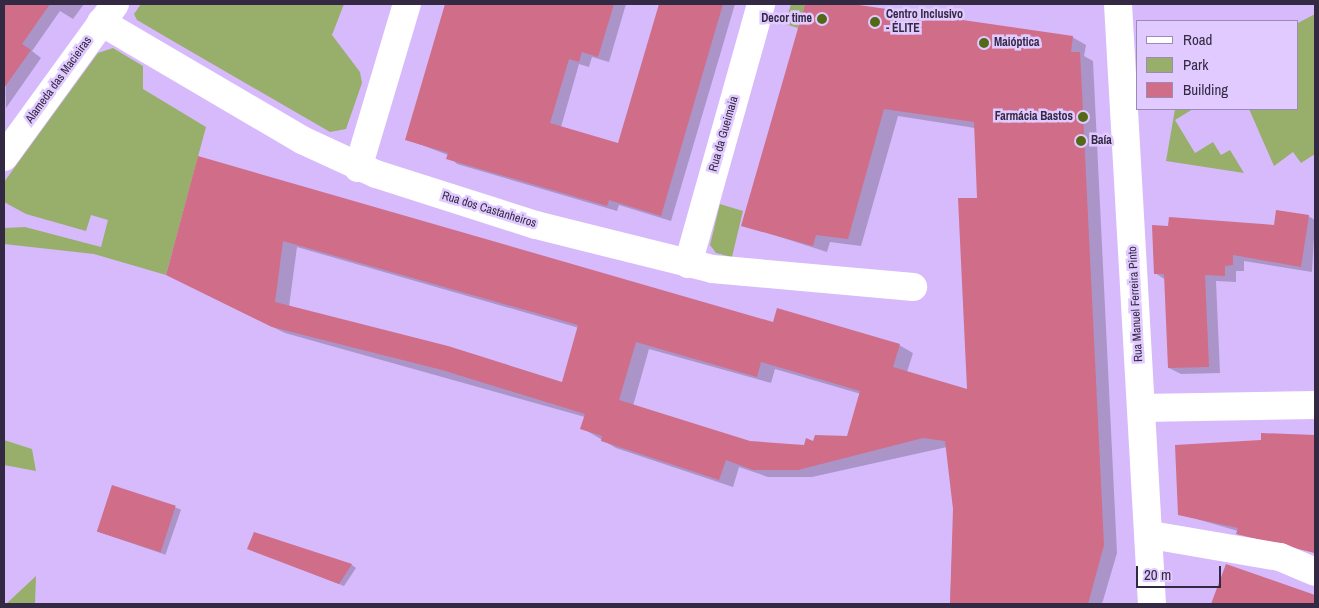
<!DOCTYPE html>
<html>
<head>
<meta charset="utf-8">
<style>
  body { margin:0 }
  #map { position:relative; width:1319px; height:608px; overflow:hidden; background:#d6bafb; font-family:"Archivo Narrow",sans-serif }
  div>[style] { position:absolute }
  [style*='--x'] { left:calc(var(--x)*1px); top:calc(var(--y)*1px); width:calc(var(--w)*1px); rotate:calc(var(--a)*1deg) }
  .green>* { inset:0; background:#98af6b }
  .shadow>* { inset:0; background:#0003; transform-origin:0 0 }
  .building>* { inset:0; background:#d06d88; transform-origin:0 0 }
  .minor>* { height:28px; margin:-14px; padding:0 14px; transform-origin:14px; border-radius:14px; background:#fff }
  .dots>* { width:14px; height:14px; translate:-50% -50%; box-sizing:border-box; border:2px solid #e0caff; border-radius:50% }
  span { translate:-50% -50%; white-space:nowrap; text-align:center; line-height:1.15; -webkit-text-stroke:5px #e0caff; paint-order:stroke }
  .poi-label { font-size:12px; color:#342943; font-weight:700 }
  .left { translate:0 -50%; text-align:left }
  .right { translate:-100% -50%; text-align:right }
  .street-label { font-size:12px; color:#342943 }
  .frame { position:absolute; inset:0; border:5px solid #342943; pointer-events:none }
  .legend { position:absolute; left:1136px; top:20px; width:162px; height:90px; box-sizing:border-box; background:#e0caff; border:1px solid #9b8ab4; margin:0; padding:6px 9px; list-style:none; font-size:15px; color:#342943 }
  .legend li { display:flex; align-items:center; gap:10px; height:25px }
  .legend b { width:25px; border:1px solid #9b8ab4 }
  .scale { position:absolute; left:1136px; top:566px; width:85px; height:22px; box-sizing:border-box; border:2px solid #342943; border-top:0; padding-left:6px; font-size:15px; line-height:18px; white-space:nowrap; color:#342943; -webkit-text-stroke:4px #e0caff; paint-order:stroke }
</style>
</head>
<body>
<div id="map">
  <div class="green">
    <i style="clip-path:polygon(141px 4px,344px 4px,332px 35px,360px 72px,362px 83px,346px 129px,330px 132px,178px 44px,137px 20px,134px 14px)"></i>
    <i style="clip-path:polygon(791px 4px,805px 4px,798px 28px,785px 24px)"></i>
    <i style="clip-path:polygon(1315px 14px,1315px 154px,1301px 163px,1293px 152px,1274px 166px,1249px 109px,1298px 109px,1298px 23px)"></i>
    <i style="clip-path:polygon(113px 48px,143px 66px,143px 89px,206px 127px,166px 275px,94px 254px,4px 244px,4px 228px,25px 227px,101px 247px,108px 220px,91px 215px,86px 231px,26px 214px,4px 202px,4px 182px,98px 53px)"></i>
    <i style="clip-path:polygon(1175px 109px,1193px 109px,1175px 120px,1195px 153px,1213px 142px,1221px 155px,1230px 150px,1244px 173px,1166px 161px)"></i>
    <i style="clip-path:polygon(720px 204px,743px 211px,732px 257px,716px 253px,710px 245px)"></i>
    <i style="clip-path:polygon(4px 440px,32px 449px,36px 471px,4px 465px)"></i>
    <i style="clip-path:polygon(36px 576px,35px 604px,6px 604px)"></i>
  </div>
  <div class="shadow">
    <i style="clip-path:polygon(4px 4px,84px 4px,73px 19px,60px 11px,32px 51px,41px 58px,6px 108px)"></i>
    <i style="clip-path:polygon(446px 4px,523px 4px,516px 27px,549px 37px,559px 4px,626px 4px,609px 62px,592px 57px,589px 67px,579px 64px,561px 127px,619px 145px,660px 4px,735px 4px,671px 221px,619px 205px,617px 211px,457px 164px,448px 155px,406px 139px)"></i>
    <i style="clip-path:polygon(evenodd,806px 4px,842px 4px,1072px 37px,1086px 45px,1084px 56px,1093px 61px,1117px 553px,1102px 604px,950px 604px,954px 509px,947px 447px,812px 477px,768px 477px,739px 467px,733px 487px,616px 448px,582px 428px,585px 417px,285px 333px,167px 275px,199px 158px,774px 323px,899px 345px,913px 353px,907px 372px,968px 391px,979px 199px,975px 128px,898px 116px,861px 246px,830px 242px,827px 252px,742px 225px,806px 4px,297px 247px,579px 328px,563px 384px,289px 307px,297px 247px,806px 4px,649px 349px,771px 383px,775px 369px,861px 394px,848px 437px,805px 446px,749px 443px,633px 406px,649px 349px)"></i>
    <i style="clip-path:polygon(1308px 216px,1315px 220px,1312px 272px,1244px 261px,1244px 271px,1236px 271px,1236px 282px,1216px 281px,1220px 373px,1181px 374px,1169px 368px,1166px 280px,1155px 273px)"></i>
    <i style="clip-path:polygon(1262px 435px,1315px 436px,1315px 553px,1179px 514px,1262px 441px)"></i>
    <i style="left:113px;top:486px;width:72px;height:48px;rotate:19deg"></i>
    <i style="clip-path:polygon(254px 533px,352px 565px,356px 568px,344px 586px,249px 549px)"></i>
    <i style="clip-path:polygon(1226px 565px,1315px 596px,1315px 604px,1213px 604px)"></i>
  </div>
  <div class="building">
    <i style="clip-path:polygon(4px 4px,50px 4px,22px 44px,31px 50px,4px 88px)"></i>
    <i style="clip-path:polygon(445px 4px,614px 4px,598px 57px,582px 52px,579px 62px,569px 59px,550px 123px,618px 143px,659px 4px,723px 4px,661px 216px,609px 200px,607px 206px,446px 159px,448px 153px,405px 140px)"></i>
    <i style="clip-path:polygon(evenodd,805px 4px,852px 4px,1073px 36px,1071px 52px,1080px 52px,1104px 545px,1088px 604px,950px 604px,953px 509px,945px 441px,923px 438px,798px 470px,753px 470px,726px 460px,719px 480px,601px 441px,602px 436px,580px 429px,585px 414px,442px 370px,272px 327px,166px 275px,198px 156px,773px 322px,777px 308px,900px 344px,893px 367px,967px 389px,958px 198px,977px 198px,974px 122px,884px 109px,848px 239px,816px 235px,813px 246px,741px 226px,805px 4px,283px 241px,578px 325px,562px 382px,448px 346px,275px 302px,283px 241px,805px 4px,636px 342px,757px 377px,761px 362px,860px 391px,847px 436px,815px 435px,813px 441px,806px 438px,804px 445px,750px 441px,619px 400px,636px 342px)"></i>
    <i style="clip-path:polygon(1276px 210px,1309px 215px,1301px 267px,1233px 255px,1233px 265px,1225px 266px,1225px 276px,1205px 275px,1209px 367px,1168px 368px,1164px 274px,1154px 274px,1152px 225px,1168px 226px,1169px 217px,1274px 225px)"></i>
    <i style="clip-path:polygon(1261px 433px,1315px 435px,1315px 553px,1236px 534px,1238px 528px,1178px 515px,1175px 445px,1261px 440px)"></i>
    <i style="left:112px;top:485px;width:67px;height:49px;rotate:18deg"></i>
    <i style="clip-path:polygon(254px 532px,352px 564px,339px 584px,247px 549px)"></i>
    <i style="clip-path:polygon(1226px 564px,1315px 595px,1315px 604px,1211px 604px)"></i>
  </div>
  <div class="minor">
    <i style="--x:1118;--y:4;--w:601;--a:86.76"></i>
    <i style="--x:101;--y:22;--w:233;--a:30.4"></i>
    <i style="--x:302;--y:140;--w:81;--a:24.7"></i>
    <i style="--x:376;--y:174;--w:168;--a:17.7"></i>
    <i style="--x:536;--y:225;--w:181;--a:14"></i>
    <i style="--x:712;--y:269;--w:202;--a:5.1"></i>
    <i style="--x:4;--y:157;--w:189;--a:-54"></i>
    <i style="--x:358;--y:168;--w:171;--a:-73.4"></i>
    <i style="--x:688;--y:264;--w:270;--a:-74.3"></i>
    <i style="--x:1141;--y:408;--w:174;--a:-1"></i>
    <i style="--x:1151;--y:535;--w:131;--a:9.7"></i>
    <i style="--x:1280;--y:557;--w:38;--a:23"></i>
  </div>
  <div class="dots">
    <i style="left:822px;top:19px;background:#536917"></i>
    <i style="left:875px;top:22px;background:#536917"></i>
    <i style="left:984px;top:43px;background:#536917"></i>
    <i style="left:1083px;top:117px;background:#536917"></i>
    <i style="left:1081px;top:141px;background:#536917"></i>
  </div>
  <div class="poi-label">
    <span class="left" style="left:886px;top:22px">Centro Inclusivo<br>- ÉLITE</span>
    <span class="right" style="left:812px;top:19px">Decor time</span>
    <span class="left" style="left:994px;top:43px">Maióptica</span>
    <span class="right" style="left:1073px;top:117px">Farmácia Bastos</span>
    <span class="left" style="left:1091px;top:141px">Baía</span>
  </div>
  <div class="street-label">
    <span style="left:59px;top:80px;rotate:-54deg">Alameda das Macieiras</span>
    <span style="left:724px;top:134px;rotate:-74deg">Rua da Gueimaia</span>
    <span style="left:489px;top:210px;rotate:17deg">Rua dos Castanheiros</span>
    <span style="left:1136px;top:304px;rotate:-93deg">Rua Manuel Ferreira Pinto</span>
  </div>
  <div class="frame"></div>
  <ul class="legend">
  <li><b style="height:6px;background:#fff"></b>Road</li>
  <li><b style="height:14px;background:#98af6b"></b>Park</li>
  <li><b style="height:14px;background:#d06d88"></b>Building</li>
  </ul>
  <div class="scale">20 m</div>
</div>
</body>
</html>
